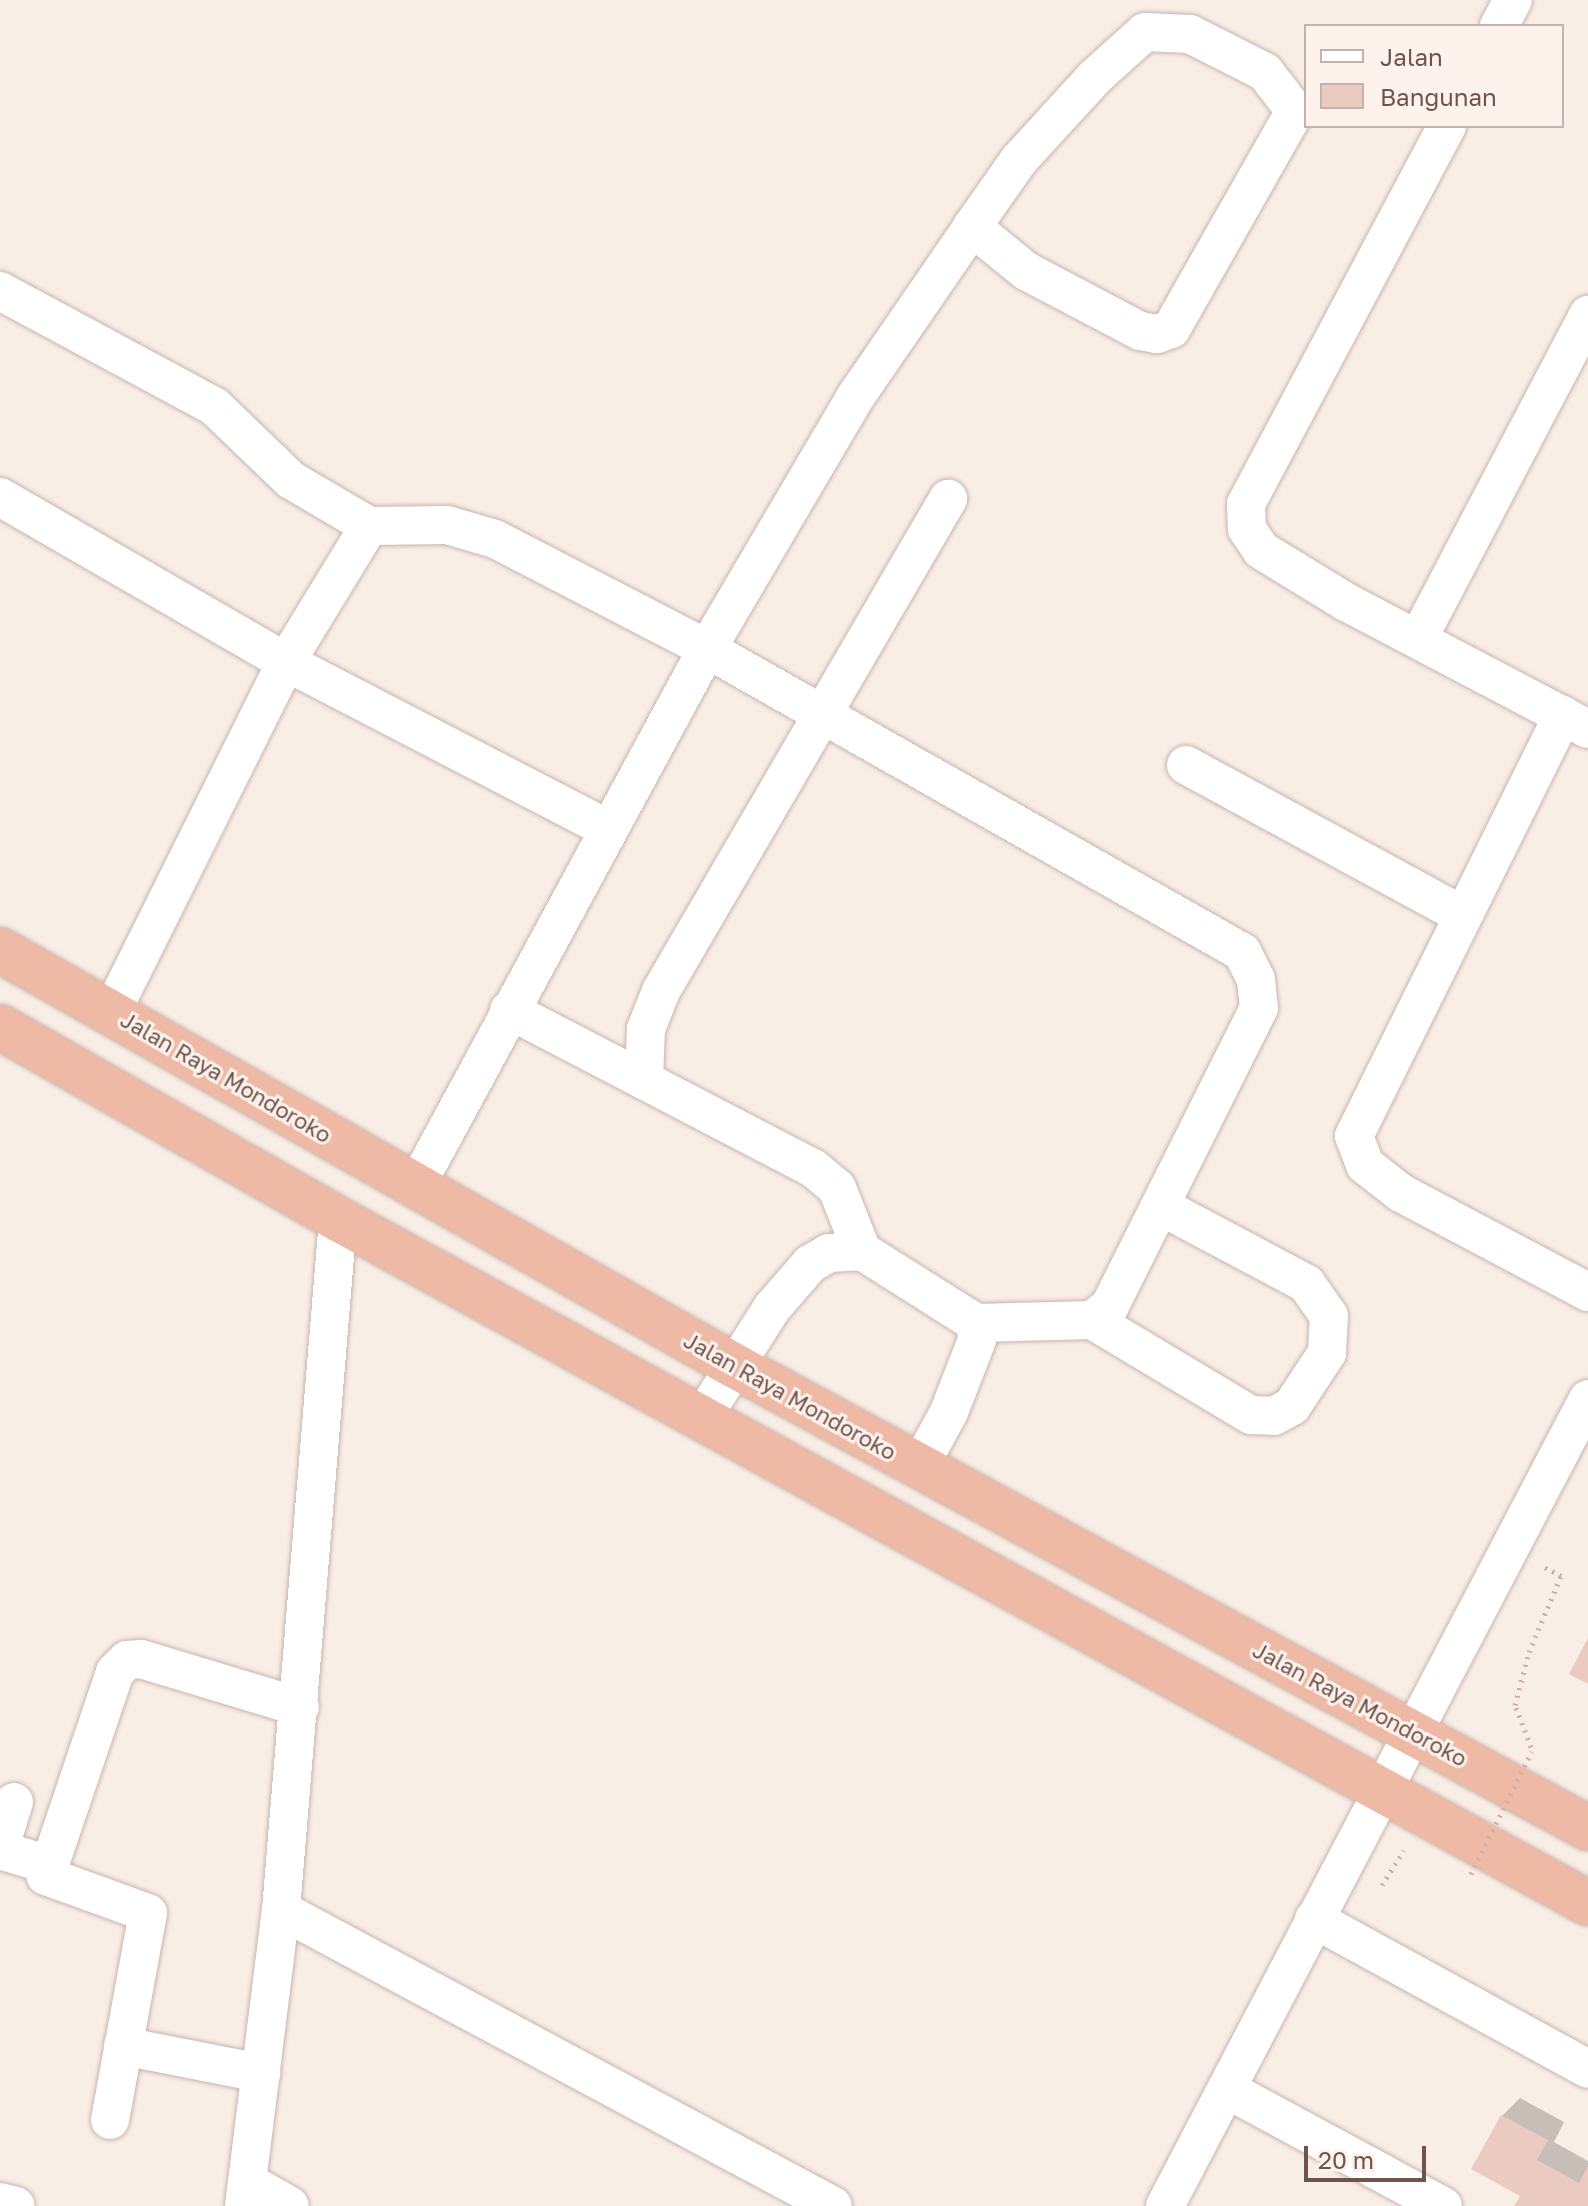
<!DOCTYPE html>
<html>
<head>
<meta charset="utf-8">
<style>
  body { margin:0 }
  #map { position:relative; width:1588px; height:2206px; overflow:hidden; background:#f9eee6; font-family:"Golos Text",sans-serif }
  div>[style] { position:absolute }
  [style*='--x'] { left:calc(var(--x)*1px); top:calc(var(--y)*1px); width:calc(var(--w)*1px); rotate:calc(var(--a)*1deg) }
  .shadow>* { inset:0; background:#0003 }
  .building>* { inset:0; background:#ebcac1 }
  .path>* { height:5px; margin-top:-2.5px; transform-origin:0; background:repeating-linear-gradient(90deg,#d0aea4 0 2px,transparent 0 8px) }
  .roads { filter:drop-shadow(0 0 2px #c9b5ad) drop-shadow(0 0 2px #c9b5ad) }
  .minor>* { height:38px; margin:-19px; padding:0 19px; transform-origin:19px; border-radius:19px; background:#fff }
  .trunk>* { height:44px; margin:-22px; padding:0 22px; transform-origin:22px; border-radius:22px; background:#eeb9a5 }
  .path-bridge>* { height:5px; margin-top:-2.5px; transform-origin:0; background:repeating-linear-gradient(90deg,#d0aea4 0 2px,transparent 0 8px) }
  span { translate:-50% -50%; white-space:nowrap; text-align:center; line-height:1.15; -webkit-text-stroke:6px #fdf3ec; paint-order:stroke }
  .street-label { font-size:22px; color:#6f544e }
  .legend { position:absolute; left:1304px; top:24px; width:260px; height:104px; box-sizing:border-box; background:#fdf3ec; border:2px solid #c4b3ad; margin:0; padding:10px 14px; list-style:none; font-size:24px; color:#6f544e }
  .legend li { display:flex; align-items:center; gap:16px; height:40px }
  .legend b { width:40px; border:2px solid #c4b3ad }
  .scale { position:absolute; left:1304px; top:2146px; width:122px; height:36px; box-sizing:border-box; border:4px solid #6f544e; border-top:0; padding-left:10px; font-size:24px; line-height:28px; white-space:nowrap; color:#6f544e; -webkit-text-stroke:6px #fdf3ec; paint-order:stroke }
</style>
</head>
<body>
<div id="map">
  <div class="shadow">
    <i style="clip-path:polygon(1520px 2098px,1564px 2122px,1554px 2142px,1588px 2161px,1588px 2206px,1516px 2206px,1523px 2195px,1502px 2116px)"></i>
  </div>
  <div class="building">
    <i style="clip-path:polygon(1588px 1638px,1588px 1684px,1569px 1674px)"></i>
    <i style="clip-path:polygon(1501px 2115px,1548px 2140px,1537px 2160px,1579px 2183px,1588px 2166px,1588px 2206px,1514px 2206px,1520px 2196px,1471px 2169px)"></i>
  </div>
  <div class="path">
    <i style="--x:1531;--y:1747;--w:45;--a:-110.9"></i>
    <i style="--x:1515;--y:1705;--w:55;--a:-75.2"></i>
    <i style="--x:1529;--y:1652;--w:82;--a:-67.2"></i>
    <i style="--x:1561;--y:1576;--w:21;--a:-151"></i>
    <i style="--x:1382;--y:1885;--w:41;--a:-57.8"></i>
  </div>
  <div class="roads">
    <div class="minor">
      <i style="--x:1499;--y:26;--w:30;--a:-62"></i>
      <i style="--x:1447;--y:126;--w:428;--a:118"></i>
      <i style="--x:1246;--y:504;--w:25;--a:88"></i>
      <i style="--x:1247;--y:529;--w:25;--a:56"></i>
      <i style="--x:1261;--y:550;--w:100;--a:31.5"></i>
      <i style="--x:1346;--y:602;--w:273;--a:27.7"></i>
      <i style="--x:0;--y:291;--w:243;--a:28.3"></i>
      <i style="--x:214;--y:406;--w:107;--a:43.9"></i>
      <i style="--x:291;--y:480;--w:91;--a:30.5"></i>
      <i style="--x:0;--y:497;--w:330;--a:30"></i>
      <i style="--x:286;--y:662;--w:363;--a:27.4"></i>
      <i style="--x:1419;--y:637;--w:364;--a:-62.3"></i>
      <i style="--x:1563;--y:715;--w:470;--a:116.4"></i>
      <i style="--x:1354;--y:1136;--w:31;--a:69"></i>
      <i style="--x:1365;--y:1165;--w:46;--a:37.9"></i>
      <i style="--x:1401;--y:1193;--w:212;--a:27.9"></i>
      <i style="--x:1186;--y:765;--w:312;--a:28.5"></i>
      <i style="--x:509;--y:1010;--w:343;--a:27.5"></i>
      <i style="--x:813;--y:1168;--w:31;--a:40"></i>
      <i style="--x:837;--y:1188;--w:68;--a:68.4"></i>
      <i style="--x:862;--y:1251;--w:135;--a:32.3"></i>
      <i style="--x:112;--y:1011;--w:390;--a:-63.5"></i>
      <i style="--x:286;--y:662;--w:159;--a:-58.6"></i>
      <i style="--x:369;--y:526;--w:78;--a:-0.7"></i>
      <i style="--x:447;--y:525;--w:50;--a:16.3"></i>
      <i style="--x:495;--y:539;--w:239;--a:27.4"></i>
      <i style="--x:707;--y:649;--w:294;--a:-59.5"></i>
      <i style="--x:856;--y:396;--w:205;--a:-55.5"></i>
      <i style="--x:972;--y:227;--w:82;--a:-55"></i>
      <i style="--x:1019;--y:160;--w:113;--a:-47.5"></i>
      <i style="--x:1095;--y:77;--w:67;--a:-42"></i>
      <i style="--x:1145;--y:32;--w:45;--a:2.5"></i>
      <i style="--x:1190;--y:34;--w:84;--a:26.9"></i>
      <i style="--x:1265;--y:72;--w:49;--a:52.4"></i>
      <i style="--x:1295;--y:111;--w:251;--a:119.6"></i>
      <i style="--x:1171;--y:329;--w:15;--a:160"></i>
      <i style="--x:1157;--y:334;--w:17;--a:-170"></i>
      <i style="--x:1140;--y:331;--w:129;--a:-152.2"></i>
      <i style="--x:1026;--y:271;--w:70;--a:-140.8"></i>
      <i style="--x:644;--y:1080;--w:51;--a:-87.8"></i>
      <i style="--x:646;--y:1029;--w:41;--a:-68.5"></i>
      <i style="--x:661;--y:991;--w:570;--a:-59.74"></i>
      <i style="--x:416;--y:1186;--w:611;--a:-61.55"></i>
      <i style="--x:707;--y:649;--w:615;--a:29.53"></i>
      <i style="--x:1242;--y:952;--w:31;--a:63"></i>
      <i style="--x:1256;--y:980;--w:28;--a:84"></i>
      <i style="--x:1259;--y:1008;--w:333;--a:116.6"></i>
      <i style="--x:1110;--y:1306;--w:23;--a:142"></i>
      <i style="--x:1092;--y:1320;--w:116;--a:178.5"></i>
      <i style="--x:976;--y:1323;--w:17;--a:87"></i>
      <i style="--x:977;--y:1340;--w:77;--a:111.3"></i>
      <i style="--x:949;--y:1412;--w:63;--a:118.6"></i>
      <i style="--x:1092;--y:1320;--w:185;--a:30.9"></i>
      <i style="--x:1251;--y:1415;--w:23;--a:2"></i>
      <i style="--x:1274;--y:1416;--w:21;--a:-29"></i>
      <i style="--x:1292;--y:1406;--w:64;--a:-56.6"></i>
      <i style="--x:1327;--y:1353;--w:37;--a:-87"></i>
      <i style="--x:1329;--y:1316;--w:39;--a:-125"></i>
      <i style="--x:1307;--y:1284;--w:164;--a:-152"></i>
      <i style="--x:704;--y:1415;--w:127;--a:-57.6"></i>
      <i style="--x:772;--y:1308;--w:58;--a:-49.2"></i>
      <i style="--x:810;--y:1264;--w:22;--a:-30"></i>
      <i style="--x:829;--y:1253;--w:33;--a:-3"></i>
      <i style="--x:0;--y:1847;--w:47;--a:-72.7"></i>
      <i style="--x:0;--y:1850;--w:51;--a:17"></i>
      <i style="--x:281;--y:1910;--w:626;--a:28.2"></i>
      <i style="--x:1314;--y:1919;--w:312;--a:28.7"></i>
      <i style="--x:123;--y:2046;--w:141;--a:11.1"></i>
      <i style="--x:1230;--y:2091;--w:242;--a:28.4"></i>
      <i style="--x:110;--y:2120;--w:210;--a:-79.6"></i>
      <i style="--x:148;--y:1913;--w:109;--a:-160.1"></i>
      <i style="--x:46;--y:1876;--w:215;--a:-71.3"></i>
      <i style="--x:115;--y:1672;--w:17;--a:-45"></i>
      <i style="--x:127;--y:1660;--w:14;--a:-4"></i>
      <i style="--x:141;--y:1659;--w:166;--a:16.8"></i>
      <i style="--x:248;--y:2182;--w:48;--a:29.7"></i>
      <i style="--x:0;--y:2202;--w:16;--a:14"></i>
      <i style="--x:244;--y:2206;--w:298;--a:-82.9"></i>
      <i style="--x:281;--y:1910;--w:693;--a:-85.28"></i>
      <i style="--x:1165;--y:2206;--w:911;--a:-62.34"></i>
    </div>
    <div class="trunk">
      <i style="--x:0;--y:950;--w:842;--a:29.52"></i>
      <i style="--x:733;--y:1365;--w:972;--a:28.44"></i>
      <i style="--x:0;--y:1027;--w:389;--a:29.6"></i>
      <i style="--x:338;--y:1219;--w:1425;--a:28.69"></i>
    </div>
  </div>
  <div class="path-bridge">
    <i style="--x:1471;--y:1874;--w:137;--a:-63.6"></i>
  </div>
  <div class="street-label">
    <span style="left:226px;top:1077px;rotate:30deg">Jalan Raya Mondoroko</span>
    <span style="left:790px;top:1396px;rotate:29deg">Jalan Raya Mondoroko</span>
    <span style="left:1360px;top:1704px;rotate:28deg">Jalan Raya Mondoroko</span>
  </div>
  <ul class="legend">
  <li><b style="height:10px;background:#fff"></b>Jalan</li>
  <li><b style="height:22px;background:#ebcac1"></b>Bangunan</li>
  </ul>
  <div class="scale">20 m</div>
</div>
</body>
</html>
